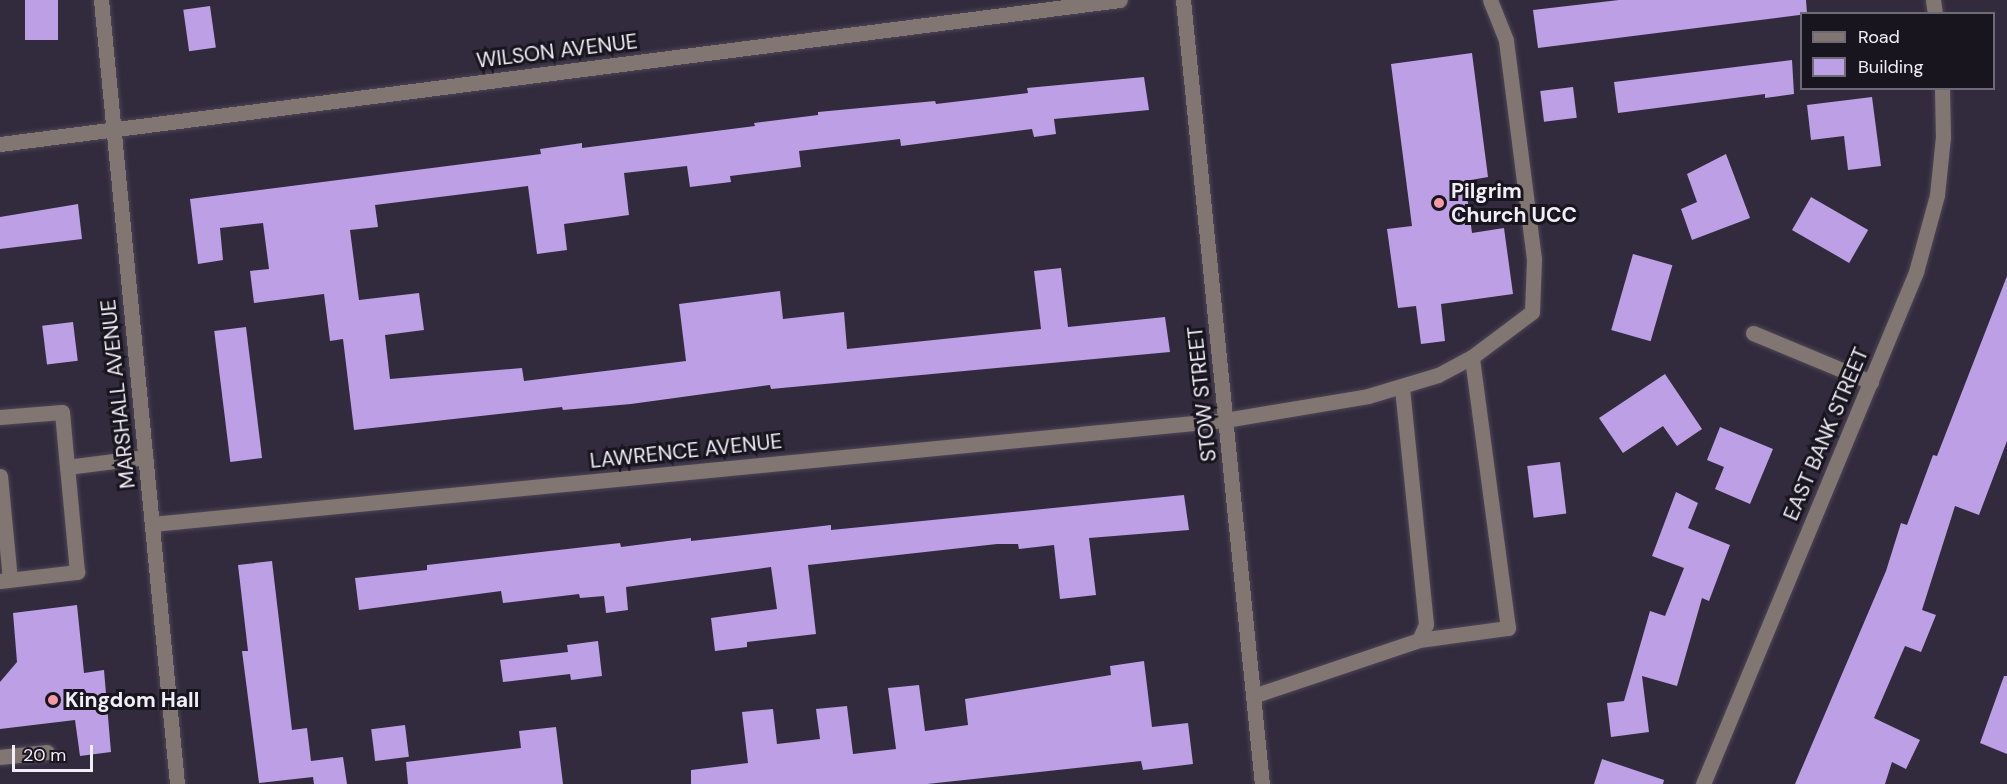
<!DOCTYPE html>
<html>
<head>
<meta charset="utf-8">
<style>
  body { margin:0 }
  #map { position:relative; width:2007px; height:784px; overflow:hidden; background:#322b3d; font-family:"DM Sans",sans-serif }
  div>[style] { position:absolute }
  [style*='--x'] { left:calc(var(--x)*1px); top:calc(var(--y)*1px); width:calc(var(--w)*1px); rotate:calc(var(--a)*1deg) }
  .building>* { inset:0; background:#bc9fe5; transform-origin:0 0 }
  .roads { filter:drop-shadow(0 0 2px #4d4657) drop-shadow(0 0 2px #4d4657) }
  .minor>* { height:15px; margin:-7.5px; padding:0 7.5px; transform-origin:7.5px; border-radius:7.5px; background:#817671 }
  .dots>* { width:16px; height:16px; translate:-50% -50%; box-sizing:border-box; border:3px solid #19151e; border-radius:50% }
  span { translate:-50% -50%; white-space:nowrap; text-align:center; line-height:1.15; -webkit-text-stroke:6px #19151e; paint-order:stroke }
  .street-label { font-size:21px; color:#f1edf9 }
  .poi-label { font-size:21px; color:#f1edf9; font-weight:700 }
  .left { translate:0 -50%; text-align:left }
  .legend { position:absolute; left:1800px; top:12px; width:195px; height:78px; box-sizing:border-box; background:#19151e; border:2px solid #6f6b76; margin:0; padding:8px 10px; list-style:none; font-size:18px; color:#f1edf9 }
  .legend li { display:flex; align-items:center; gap:12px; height:30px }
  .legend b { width:30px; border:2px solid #6f6b76 }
  .scale { position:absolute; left:12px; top:745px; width:81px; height:27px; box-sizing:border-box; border:3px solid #f1edf9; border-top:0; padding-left:8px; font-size:18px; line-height:21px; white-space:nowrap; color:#f1edf9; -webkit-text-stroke:4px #19151e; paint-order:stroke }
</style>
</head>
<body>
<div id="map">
  <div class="building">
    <i style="left:25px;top:0;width:33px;height:40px"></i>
    <i style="clip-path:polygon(1619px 0,1806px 0,1807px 14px,1538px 48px,1533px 10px)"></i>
    <i style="left:210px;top:6px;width:42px;height:27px;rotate:82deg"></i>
    <i style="clip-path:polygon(1472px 53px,1488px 177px,1465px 181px,1472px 233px,1504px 228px,1513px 294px,1441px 304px,1445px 341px,1421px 344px,1416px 306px,1398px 308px,1387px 229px,1412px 226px,1391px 64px)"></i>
    <i style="clip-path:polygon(1792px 60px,1794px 94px,1765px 98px,1765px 94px,1618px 113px,1614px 82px)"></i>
    <i style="clip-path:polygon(1144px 77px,1149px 110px,1054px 119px,1056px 134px,1034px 137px,1032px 129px,901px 146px,900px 139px,799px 151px,801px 167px,730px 176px,731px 182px,690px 187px,687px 166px,624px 173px,629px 215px,564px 224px,567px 250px,537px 254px,528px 186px,375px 205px,378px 227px,350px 230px,359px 300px,419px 293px,424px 330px,385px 335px,390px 379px,522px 368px,524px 381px,686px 361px,679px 304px,780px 291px,783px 319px,844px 312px,847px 349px,1041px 329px,1034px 271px,1061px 268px,1068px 327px,1165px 317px,1170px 352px,771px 389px,770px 385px,631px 404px,563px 410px,562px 407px,354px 430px,343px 339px,330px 341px,324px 294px,254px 303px,250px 271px,269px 269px,263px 223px,220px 228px,223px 260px,198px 264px,190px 199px,541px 154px,540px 149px,582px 143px,582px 148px,755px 126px,754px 123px,818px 115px,818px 112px,935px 101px,936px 104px,1028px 93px,1027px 88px)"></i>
    <i style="left:1573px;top:87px;width:31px;height:33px;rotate:83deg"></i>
    <i style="clip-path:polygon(1872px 97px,1881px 166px,1848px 170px,1844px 136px,1811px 140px,1807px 105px)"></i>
    <i style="clip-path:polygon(1726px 154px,1750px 218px,1692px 240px,1681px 209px,1697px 202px,1687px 174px)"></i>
    <i style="left:1811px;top:197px;width:66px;height:38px;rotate:30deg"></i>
    <i style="clip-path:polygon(78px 204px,82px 239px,0 249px,0 217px)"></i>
    <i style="left:1633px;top:254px;width:41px;height:79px;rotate:16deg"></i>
    <i style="clip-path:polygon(2007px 276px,2007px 441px,1979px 515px,1955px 506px,1922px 610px,1936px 615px,1921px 652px,1905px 646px,1874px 718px,1920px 740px,1906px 769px,1892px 762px,1885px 784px,1795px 784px,1886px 571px,1901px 523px,1907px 525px,1933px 455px,1937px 456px)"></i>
    <i style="left:73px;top:322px;width:39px;height:31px;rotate:83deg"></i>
    <i style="left:246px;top:327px;width:132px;height:32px;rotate:83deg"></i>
    <i style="clip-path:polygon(1665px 374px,1702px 429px,1677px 446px,1663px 426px,1623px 453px,1599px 418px)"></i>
    <i style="clip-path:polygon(1720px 427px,1773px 449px,1750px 504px,1715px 489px,1724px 467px,1707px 460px)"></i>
    <i style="left:1560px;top:462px;width:52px;height:33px;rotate:83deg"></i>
    <i style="clip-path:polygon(1676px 492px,1698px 503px,1688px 528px,1730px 545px,1709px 601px,1702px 598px,1677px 686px,1642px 676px,1649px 732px,1611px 737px,1607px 703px,1624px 701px,1650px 611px,1665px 616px,1684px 568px,1652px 556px)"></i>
    <i style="clip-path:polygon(1184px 495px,1189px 530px,1089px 538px,1096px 595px,1060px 599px,1054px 545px,1019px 549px,1018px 544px,997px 544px,808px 565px,816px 634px,747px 642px,747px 647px,715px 651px,711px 618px,777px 609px,771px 567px,626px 587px,628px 610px,606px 613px,604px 596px,580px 598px,579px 594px,503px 603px,501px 591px,359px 610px,355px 578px,427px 570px,427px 565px,620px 543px,621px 547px,691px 538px,691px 541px,831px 525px,831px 530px)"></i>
    <i style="clip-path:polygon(272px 561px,292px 730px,307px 728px,311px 761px,343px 757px,347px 784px,314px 784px,313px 777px,259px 783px,242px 651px,248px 651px,238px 565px)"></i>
    <i style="clip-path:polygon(77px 605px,84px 673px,104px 670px,111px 752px,80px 756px,75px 720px,0 729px,0 682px,17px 662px,13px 613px)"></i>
    <i style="clip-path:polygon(598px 641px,602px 676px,571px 680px,570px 674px,503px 682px,500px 660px,568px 652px,567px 645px)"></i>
    <i style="clip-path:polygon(1144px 661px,1152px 727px,1188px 723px,1193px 764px,1143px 770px,1141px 761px,927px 784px,691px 784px,691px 770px,748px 763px,742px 712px,773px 709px,777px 744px,820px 739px,816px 709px,847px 706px,853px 754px,896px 749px,888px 688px,919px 685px,925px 731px,968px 725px,965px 699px,1111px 675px,1110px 666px)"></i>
    <i style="clip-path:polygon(2004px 676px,2007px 676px,2007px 754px,1980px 743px)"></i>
    <i style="left:405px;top:725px;width:32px;height:34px;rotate:83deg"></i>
    <i style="clip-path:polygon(556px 727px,563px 784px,408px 784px,406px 762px,521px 748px,519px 731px)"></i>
    <i style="clip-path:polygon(1602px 759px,1664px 780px,1663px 784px,1594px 784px)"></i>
  </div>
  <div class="roads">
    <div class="minor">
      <i style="--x:101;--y:0;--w:788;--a:84.46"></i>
      <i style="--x:1183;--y:0;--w:788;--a:84.25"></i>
      <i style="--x:1933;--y:0;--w:14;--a:82"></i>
      <i style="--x:0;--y:144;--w:1129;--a:-7.33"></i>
      <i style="--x:1753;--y:333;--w:128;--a:22.6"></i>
      <i style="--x:0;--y:417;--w:62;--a:-4.6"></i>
      <i style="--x:62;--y:412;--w:55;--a:84.8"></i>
      <i style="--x:0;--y:476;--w:104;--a:84.5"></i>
      <i style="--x:152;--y:524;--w:1078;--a:-5.54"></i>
      <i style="--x:1225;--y:420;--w:145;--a:-9.5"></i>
      <i style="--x:1368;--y:396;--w:73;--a:-16.7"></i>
      <i style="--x:1438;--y:375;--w:38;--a:-28"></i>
      <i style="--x:1472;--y:357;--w:75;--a:-36.9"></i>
      <i style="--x:1532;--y:312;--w:53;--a:-87.8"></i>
      <i style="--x:1534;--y:259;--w:221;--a:-97.3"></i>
      <i style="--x:1506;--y:40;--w:43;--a:-111.8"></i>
      <i style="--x:0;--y:581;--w:78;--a:-6.7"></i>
      <i style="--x:77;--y:572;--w:105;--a:-95.4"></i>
      <i style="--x:67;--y:467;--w:79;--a:-7.3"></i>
      <i style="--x:1419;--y:640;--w:90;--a:-7.7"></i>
      <i style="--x:1508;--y:628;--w:273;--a:-97.6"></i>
      <i style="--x:1253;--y:696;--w:175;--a:-18.6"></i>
      <i style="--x:1419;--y:640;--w:17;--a:-66"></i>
      <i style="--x:1426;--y:624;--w:237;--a:-95.8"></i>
      <i style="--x:0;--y:757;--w:47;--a:-6.1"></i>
      <i style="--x:1703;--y:784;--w:555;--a:-67.41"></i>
      <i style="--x:1916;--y:272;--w:80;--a:-74.7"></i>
      <i style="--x:1937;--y:195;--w:58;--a:-84.1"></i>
      <i style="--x:1943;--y:137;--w:49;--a:-91.2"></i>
    </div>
  </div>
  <div class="dots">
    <i style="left:1439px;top:203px;background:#f49aa5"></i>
    <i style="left:53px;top:700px;background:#f49aa5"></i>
  </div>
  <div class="street-label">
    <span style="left:557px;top:51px;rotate:-7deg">WILSON AVENUE</span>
    <span style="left:118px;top:394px;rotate:-96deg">MARSHALL AVENUE</span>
    <span style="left:1202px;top:394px;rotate:-96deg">STOW STREET</span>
    <span style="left:1826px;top:434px;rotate:-67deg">EAST BANK STREET</span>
    <span style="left:686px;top:451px;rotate:-6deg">LAWRENCE AVENUE</span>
  </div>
  <div class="poi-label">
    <span class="left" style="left:1451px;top:203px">Pilgrim<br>Church UCC</span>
    <span class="left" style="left:65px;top:700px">Kingdom Hall</span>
  </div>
  <ul class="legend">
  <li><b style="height:8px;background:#817671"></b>Road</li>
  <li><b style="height:16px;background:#bc9fe5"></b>Building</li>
  </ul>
  <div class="scale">20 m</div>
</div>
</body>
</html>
